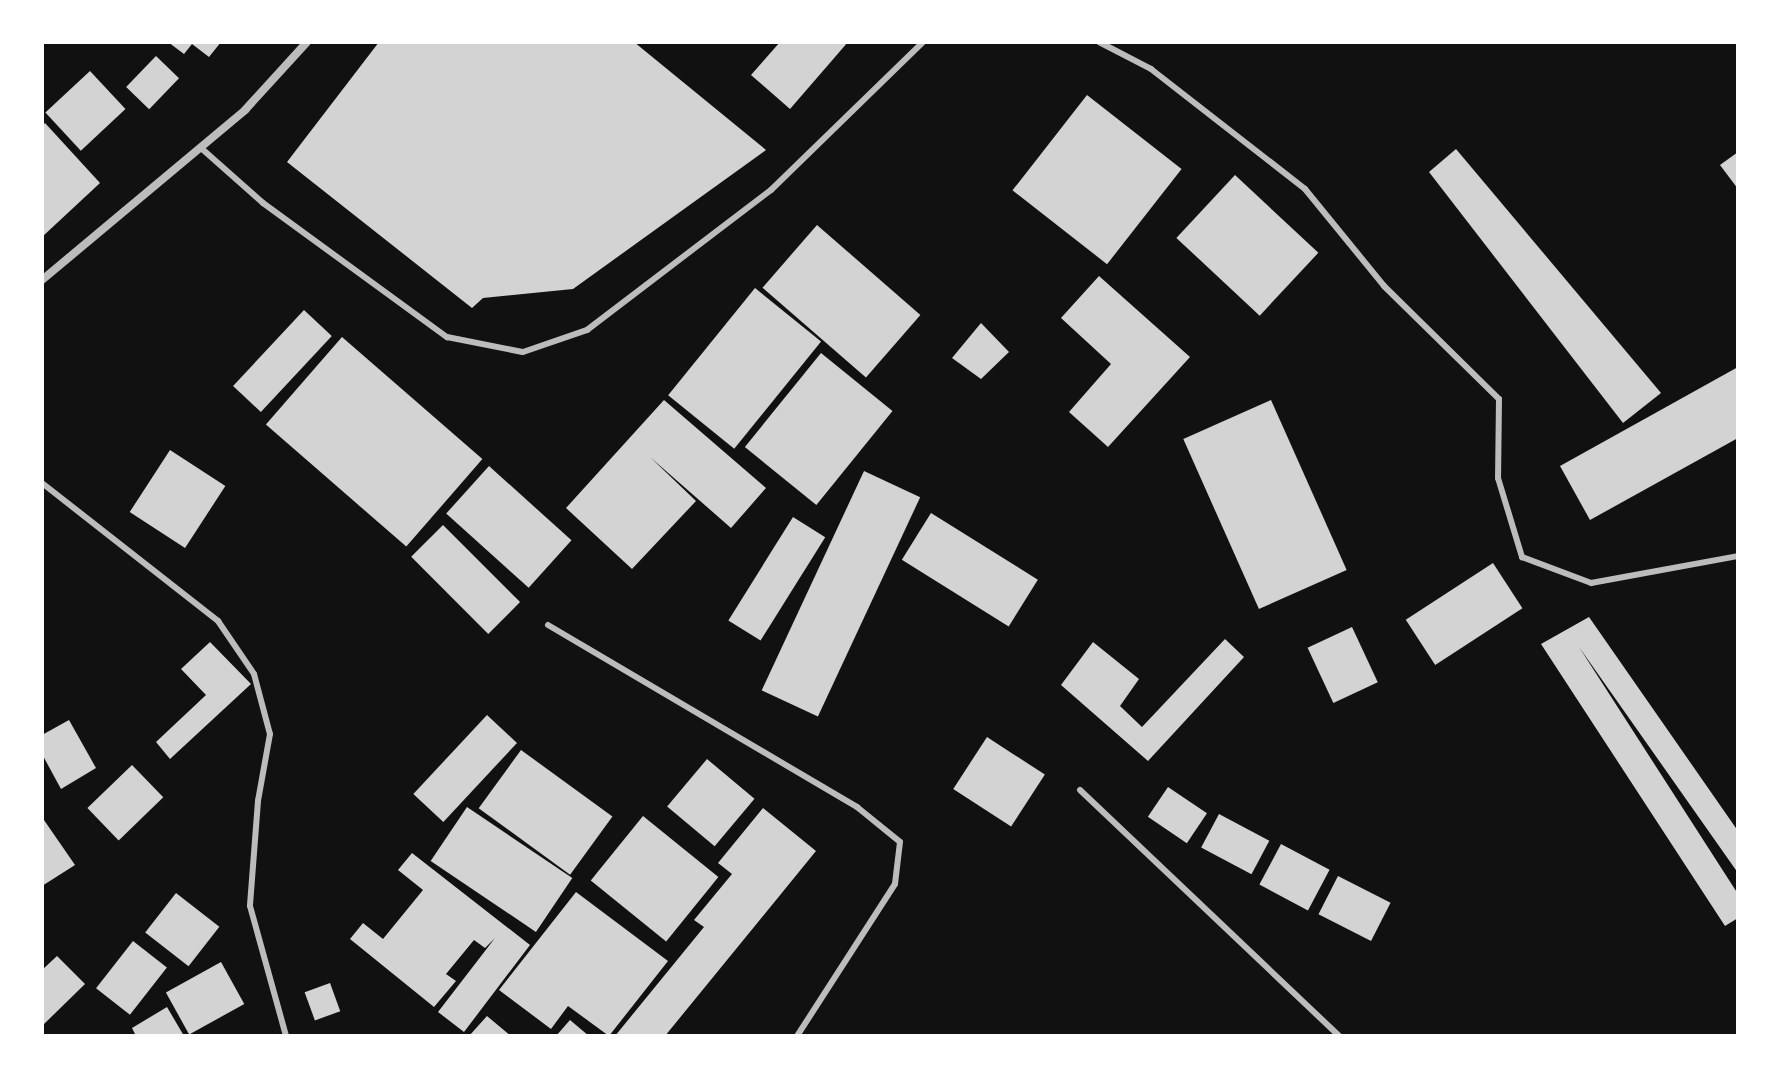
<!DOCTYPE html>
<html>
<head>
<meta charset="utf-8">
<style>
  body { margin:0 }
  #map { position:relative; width:1780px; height:1078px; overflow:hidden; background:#111; font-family:"Archivo Narrow",sans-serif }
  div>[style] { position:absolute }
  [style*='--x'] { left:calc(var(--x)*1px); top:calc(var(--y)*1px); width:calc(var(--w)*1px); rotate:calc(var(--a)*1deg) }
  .building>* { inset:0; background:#d3d3d3; transform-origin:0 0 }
  .service>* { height:6px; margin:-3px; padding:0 3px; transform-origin:3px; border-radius:3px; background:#bcbcbc }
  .minor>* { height:8px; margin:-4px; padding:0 4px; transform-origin:4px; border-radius:4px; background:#bcbcbc }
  span { translate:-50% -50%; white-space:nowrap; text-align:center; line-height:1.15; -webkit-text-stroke:8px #fff; paint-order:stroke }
  .frame { position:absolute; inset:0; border:44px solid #fff; pointer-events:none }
</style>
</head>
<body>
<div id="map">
  <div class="building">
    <i style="clip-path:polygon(168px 42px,221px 42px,209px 57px,192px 44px,184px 54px)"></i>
    <i style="clip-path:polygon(379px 42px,634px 42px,766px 150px,573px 289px,483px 298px,472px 308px,287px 162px)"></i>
    <i style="clip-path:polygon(780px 42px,848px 42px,790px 109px,751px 75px)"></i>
    <i style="left:156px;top:56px;width:32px;height:43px;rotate:44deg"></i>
    <i style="left:90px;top:71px;width:52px;height:61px;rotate:47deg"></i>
    <i style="left:1087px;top:95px;width:120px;height:121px;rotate:38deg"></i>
    <i style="clip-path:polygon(45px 123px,100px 183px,42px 237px,42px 126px)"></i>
    <i style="clip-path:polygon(1456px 149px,1661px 393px,1623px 423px,1429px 172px)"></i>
    <i style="clip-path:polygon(1738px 152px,1738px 189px,1720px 165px)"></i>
    <i style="left:1235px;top:175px;width:114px;height:86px;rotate:43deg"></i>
    <i style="left:817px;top:225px;width:137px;height:83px;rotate:41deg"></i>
    <i style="clip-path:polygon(1099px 276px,1190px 357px,1108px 447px,1069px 412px,1111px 364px,1061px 318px)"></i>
    <i style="left:755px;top:288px;width:85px;height:138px;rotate:39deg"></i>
    <i style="left:304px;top:310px;width:38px;height:104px;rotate:43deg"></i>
    <i style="clip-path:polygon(981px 323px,1009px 352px,981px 379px,952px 358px)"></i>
    <i style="left:342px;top:337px;width:186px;height:116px;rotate:41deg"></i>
    <i style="left:821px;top:353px;width:92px;height:121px;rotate:39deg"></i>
    <i style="clip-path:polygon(1738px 367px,1738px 438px,1590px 520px,1560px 466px)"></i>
    <i style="clip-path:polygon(664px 400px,766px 488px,731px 528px,650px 457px,696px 501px,632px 569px,566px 508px)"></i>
    <i style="left:1271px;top:400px;width:186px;height:96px;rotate:66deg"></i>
    <i style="left:170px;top:450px;width:66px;height:74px;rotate:33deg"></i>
    <i style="left:489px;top:466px;width:111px;height:64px;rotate:42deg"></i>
    <i style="left:864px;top:471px;width:62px;height:242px;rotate:25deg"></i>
    <i style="left:931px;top:513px;width:126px;height:55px;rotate:32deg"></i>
    <i style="left:793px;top:517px;width:38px;height:122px;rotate:32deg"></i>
    <i style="left:443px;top:525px;width:109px;height:45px;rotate:45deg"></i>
    <i style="left:1493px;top:563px;width:54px;height:104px;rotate:57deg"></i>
    <i style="clip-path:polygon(1589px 617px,1738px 831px,1738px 873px,1579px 647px,1738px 894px,1738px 918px,1725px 926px,1541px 644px)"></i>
    <i style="left:1352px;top:627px;width:61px;height:49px;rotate:65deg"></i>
    <i style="clip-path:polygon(1225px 639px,1244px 657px,1148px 761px,1061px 685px,1093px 642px,1139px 679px,1120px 706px,1142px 727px)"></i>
    <i style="clip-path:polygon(210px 642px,251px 684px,170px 759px,156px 742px,206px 695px,181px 669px)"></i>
    <i style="left:487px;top:715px;width:41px;height:108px;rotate:43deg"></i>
    <i style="clip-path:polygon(69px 720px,96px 768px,61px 789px,42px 754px,42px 735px)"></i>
    <i style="left:987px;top:737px;width:69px;height:62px;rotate:33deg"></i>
    <i style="left:521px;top:750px;width:113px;height:72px;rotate:36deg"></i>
    <i style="left:707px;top:759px;width:62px;height:62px;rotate:40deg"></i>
    <i style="left:132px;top:765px;width:45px;height:62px;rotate:46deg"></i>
    <i style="left:1168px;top:787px;width:47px;height:36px;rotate:34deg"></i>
    <i style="left:467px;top:807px;width:127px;height:65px;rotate:34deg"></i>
    <i style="clip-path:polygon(763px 808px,816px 851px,665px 1036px,615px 1036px,704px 927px,694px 920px,732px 874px,718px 863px)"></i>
    <i style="left:1219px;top:814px;width:57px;height:38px;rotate:28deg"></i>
    <i style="left:643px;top:816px;width:97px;height:83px;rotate:39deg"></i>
    <i style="clip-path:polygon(44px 820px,75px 865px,42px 886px,42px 821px)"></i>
    <i style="left:1281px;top:844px;width:55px;height:46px;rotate:28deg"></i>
    <i style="clip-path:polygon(412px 853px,530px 945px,464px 1032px,438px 1012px,495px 938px,485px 948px,474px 940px,446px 974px,456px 981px,434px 1007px,350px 939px,363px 923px,383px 939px,423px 890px,398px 870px)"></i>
    <i style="left:1338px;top:876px;width:59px;height:43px;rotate:27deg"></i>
    <i style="clip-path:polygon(576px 892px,668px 961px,609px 1036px,568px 1006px,551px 1029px,499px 990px)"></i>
    <i style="left:176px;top:893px;width:55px;height:50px;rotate:38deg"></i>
    <i style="left:133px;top:941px;width:43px;height:60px;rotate:38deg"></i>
    <i style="clip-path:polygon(57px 956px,85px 984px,42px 1026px,42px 970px)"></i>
    <i style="left:221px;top:962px;width:48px;height:63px;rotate:61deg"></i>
    <i style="left:330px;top:983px;width:30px;height:27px;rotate:70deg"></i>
    <i style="clip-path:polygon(167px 1007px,184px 1036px,136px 1036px,132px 1028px)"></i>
    <i style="clip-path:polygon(487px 1016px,511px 1036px,469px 1036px)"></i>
    <i style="clip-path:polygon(570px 1020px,589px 1036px,556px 1036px)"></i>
  </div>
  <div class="service">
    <i style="--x:1099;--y:42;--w:59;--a:27.4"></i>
    <i style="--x:1151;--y:69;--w:195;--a:37.9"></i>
    <i style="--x:1305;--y:189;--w:125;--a:50.8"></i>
    <i style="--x:1384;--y:286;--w:161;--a:44.5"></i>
    <i style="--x:1499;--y:399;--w:79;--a:90.7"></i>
    <i style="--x:1498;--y:478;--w:83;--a:73.1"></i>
    <i style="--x:1522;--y:557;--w:74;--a:20.6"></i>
    <i style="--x:1591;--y:583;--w:149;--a:-10.4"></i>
    <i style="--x:201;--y:148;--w:83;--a:41.6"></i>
    <i style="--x:263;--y:203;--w:228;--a:36.1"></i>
    <i style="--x:447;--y:337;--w:77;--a:11.2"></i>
    <i style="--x:523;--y:352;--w:68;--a:-19"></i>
    <i style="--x:587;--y:330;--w:231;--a:-37.3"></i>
    <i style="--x:771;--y:190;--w:212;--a:-44.2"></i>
    <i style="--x:42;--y:483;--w:224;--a:38.1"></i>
    <i style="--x:218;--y:621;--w:64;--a:55.8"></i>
    <i style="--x:254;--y:674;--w:62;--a:75.1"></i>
    <i style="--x:270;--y:734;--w:68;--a:100.2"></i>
    <i style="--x:258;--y:801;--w:105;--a:94.4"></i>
    <i style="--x:250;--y:906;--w:135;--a:74.5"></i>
    <i style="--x:548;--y:625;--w:359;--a:30.5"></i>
    <i style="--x:857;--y:807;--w:55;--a:39.1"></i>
    <i style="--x:900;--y:842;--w:42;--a:96.8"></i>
    <i style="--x:895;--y:884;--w:181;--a:122.8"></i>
    <i style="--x:1080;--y:790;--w:357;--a:43.5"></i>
  </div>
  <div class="minor">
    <i style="--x:42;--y:280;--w:265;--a:-39.9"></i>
    <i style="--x:245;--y:110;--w:92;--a:-47.6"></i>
  </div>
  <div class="frame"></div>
</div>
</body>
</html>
